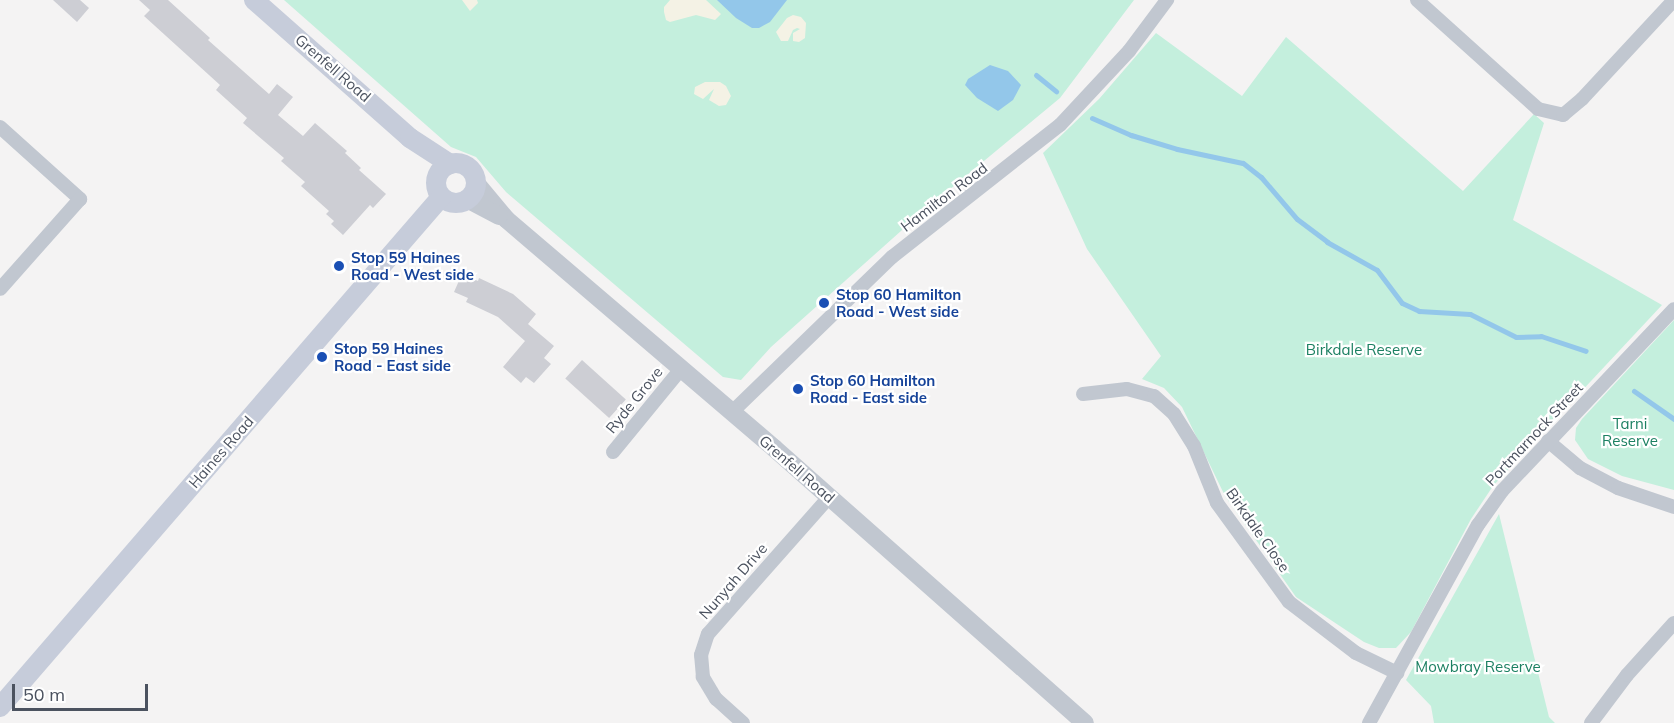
<!DOCTYPE html>
<html>
<head>
<meta charset="utf-8">
<style>
  body { margin:0 }
  #map { position:relative; width:1674px; height:723px; overflow:hidden; background:#f4f3f3; font-family:Mulish,sans-serif }
  div>[style] { position:absolute }
  [style*='--x'] { left:calc(var(--x)*1px); top:calc(var(--y)*1px); width:calc(var(--w)*1px); rotate:calc(var(--a)*1deg) }
  .green>* { inset:0; background:#c4efdd }
  .sand>* { inset:0; background:#f4f2e5 }
  .water>* { inset:0; background:#93c7ea }
  .stream>* { height:5px; margin:-2.5px; padding:0 2.5px; transform-origin:2.5px; border-radius:2.5px; background:#93c7ea }
  .building>* { inset:0; background:#cdced4; transform-origin:0 0 }
  .minor>* { height:14px; margin:-7px; padding:0 7px; transform-origin:7px; border-radius:7px; background:#c1c7d0 }
  .tertiary>* { height:18px; margin:-9px; padding:0 9px; transform-origin:9px; border-radius:9px; background:#c1c7d0 }
  .secondary>* { height:20px; margin:-10px; padding:0 10px; transform-origin:10px; border-radius:10px; background:#c6ccda }
  .secondary>.ring { margin:-10px; padding:0; box-sizing:content-box; background:none; border:20px solid #c6ccda; border-radius:50% }
  .dots>* { width:16px; height:16px; translate:-50% -50%; box-sizing:border-box; border:3px solid #fff; border-radius:50% }
  span { translate:-50% -50%; white-space:nowrap; text-align:center; line-height:1.15; -webkit-text-stroke:4.5px #fff; paint-order:stroke }
  .street-label { font-size:15px; color:#4b525f }
  .transit-label { font-size:15px; color:#164399; font-weight:700 }
  .left { translate:0 -50%; text-align:left }
  .park-label { font-size:15px; color:#1c8062 }
  .scale { position:absolute; left:12px; top:684px; width:136px; height:27px; box-sizing:border-box; border:3px solid #4b525f; border-top:0; padding-left:8px; font-size:18px; line-height:21px; white-space:nowrap; color:#4b525f; -webkit-text-stroke:4px #fff; paint-order:stroke }
</style>
</head>
<body>
<div id="map">
  <div class="green">
    <i style="clip-path:polygon(284px 0,1134px 0,1060px 98px,920px 214px,771px 347px,741px 380px,723px 377px,506px 192px,476px 157px,451px 147px)"></i>
    <i style="clip-path:polygon(1156px 33px,1242px 96px,1286px 37px,1463px 191px,1534px 114px,1544px 123px,1513px 220px,1662px 305px,1493px 486px,1471px 519px,1411px 632px,1396px 648px,1379px 648px,1364px 642px,1296px 597px,1225px 496px,1182px 407px,1164px 388px,1142px 379px,1161px 356px,1087px 249px,1043px 153px,1099px 99px)"></i>
    <i style="clip-path:polygon(1674px 320px,1674px 490px,1622px 476px,1588px 459px,1575px 440px,1576px 428px,1582px 419px)"></i>
    <i style="clip-path:polygon(1499px 514px,1549px 717px,1555px 723px,1434px 723px,1431px 706px,1406px 680px)"></i>
  </div>
  <div class="sand">
    <i style="clip-path:polygon(462px 0,477px 0,478px 3px,470px 11px)"></i>
    <i style="clip-path:polygon(670px 0,706px 0,721px 14px,715px 20px,696px 15px,670px 22px,666px 20px,664px 12px,664px 7px)"></i>
    <i style="clip-path:polygon(793px 15px,801px 17px,806px 23px,805px 38px,799px 42px,793px 41px,793px 33px,800px 29px,797px 28px,793px 30px,788px 41px,781px 41px,776px 32px,787px 18px)"></i>
    <i style="clip-path:polygon(705px 82px,720px 82px,726px 86px,731px 96px,726px 105px,719px 106px,709px 100px,714px 89px,703px 99px,694px 94px,695px 87px)"></i>
  </div>
  <div class="water">
    <i style="clip-path:polygon(717px 0,787px 0,770px 22px,759px 28px,752px 28px,736px 18px)"></i>
    <i style="clip-path:polygon(990px 65px,1008px 71px,1021px 85px,1013px 100px,998px 111px,977px 98px,965px 85px,968px 79px)"></i>
  </div>
  <div class="stream">
    <i style="--x:1036;--y:75;--w:26;--a:39"></i>
    <i style="--x:1092;--y:118;--w:43;--a:23.6"></i>
    <i style="--x:1131;--y:135;--w:48;--a:16.9"></i>
    <i style="--x:1177;--y:149;--w:67;--a:12"></i>
    <i style="--x:1243;--y:163;--w:23;--a:38"></i>
    <i style="--x:1261;--y:177;--w:55;--a:49.4"></i>
    <i style="--x:1297;--y:219;--w:38;--a:37"></i>
    <i style="--x:1327;--y:242;--w:57;--a:29.2"></i>
    <i style="--x:1377;--y:270;--w:41;--a:52.9"></i>
    <i style="--x:1402;--y:303;--w:19;--a:25"></i>
    <i style="--x:1419;--y:311;--w:51;--a:3.4"></i>
    <i style="--x:1470;--y:314;--w:51;--a:26.6"></i>
    <i style="--x:1516;--y:337;--w:25;--a:-2"></i>
    <i style="--x:1541;--y:336;--w:47;--a:18.4"></i>
    <i style="--x:1634;--y:391;--w:49;--a:35"></i>
  </div>
  <div class="building">
    <i style="clip-path:polygon(53px 0,80px 0,89px 8px,77px 22px)"></i>
    <i style="clip-path:polygon(139px 0,168px 0,210px 38px,208px 40px,269px 94px,277px 84px,293px 97px,278px 115px,303px 136px,315px 123px,347px 151px,345px 153px,361px 168px,359px 170px,386px 194px,373px 208px,370px 205px,343px 235px,331px 224px,334px 221px,326px 214px,329px 211px,301px 186px,305px 182px,281px 161px,284px 158px,243px 123px,247px 118px,216px 90px,220px 85px,144px 16px,150px 10px)"></i>
    <i style="clip-path:polygon(462px 274px,478px 281px,479px 278px,513px 294px,536px 314px,528px 324px,554px 346px,544px 358px,551px 364px,534px 383px,526px 377px,521px 383px,503px 367px,525px 341px,498px 317px,466px 302px,468px 298px,454px 292px)"></i>
    <i style="left:582px;top:360px;width:59px;height:25px;rotate:42deg"></i>
  </div>
  <div class="minor">
    <i style="--x:1417;--y:0;--w:163;--a:42"></i>
    <i style="--x:1538;--y:109;--w:26;--a:13"></i>
    <i style="--x:1563;--y:115;--w:25;--a:-40"></i>
    <i style="--x:1582;--y:99;--w:135;--a:-47.1"></i>
    <i style="--x:0;--y:127;--w:108;--a:42"></i>
    <i style="--x:80;--y:199;--w:120;--a:131.6"></i>
    <i style="--x:1083;--y:394;--w:44;--a:-6.5"></i>
    <i style="--x:1127;--y:389;--w:28;--a:15"></i>
    <i style="--x:1154;--y:396;--w:27;--a:42"></i>
    <i style="--x:1174;--y:414;--w:38;--a:58"></i>
    <i style="--x:1194;--y:446;--w:61;--a:68"></i>
    <i style="--x:1217;--y:503;--w:122;--a:54"></i>
    <i style="--x:1289;--y:602;--w:84;--a:37.3"></i>
    <i style="--x:1356;--y:653;--w:46;--a:26"></i>
    <i style="--x:732;--y:412;--w:223;--a:-44.1"></i>
    <i style="--x:892;--y:257;--w:214;--a:-38.2"></i>
    <i style="--x:1060;--y:125;--w:101;--a:-47"></i>
    <i style="--x:1129;--y:51;--w:64;--a:-53.3"></i>
    <i style="--x:1548;--y:441;--w:42;--a:40.2"></i>
    <i style="--x:1580;--y:468;--w:43;--a:27.8"></i>
    <i style="--x:1618;--y:488;--w:59;--a:18.7"></i>
    <i style="--x:613;--y:452;--w:107;--a:-50.7"></i>
    <i style="--x:743;--y:723;--w:36;--a:-138"></i>
    <i style="--x:716;--y:699;--w:26;--a:-121"></i>
    <i style="--x:703;--y:677;--w:22;--a:-95"></i>
    <i style="--x:701;--y:655;--w:22;--a:-72"></i>
    <i style="--x:708;--y:634;--w:183;--a:-48.5"></i>
    <i style="--x:1369;--y:723;--w:226;--a:-61.2"></i>
    <i style="--x:1478;--y:525;--w:42;--a:-54.8"></i>
    <i style="--x:1502;--y:491;--w:250;--a:-46.6"></i>
    <i style="--x:1591;--y:723;--w:60;--a:-53.1"></i>
    <i style="--x:1627;--y:675;--w:70;--a:-47.9"></i>
  </div>
  <div class="tertiary">
    <i style="--x:476;--y:183;--w:47;--a:50.2"></i>
    <i style="--x:506;--y:219;--w:353;--a:40.5"></i>
    <i style="--x:774;--y:448;--w:415;--a:41.5"></i>
    <i style="--x:467;--y:199;--w:36;--a:28"></i>
  </div>
  <div class="secondary">
    <i style="--x:254;--y:0;--w:208;--a:41.5"></i>
    <i style="--x:410;--y:138;--w:48;--a:33"></i>
    <i class="ring" style="left:436px;top:163px;width:20px;height:20px"></i>
    <i style="--x:0;--y:707;--w:674;--a:-49.15"></i>
  </div>
  <div class="dots">
    <i style="left:339px;top:266px;background:#1a4fb4"></i>
    <i style="left:824px;top:303px;background:#1a4fb4"></i>
    <i style="left:322px;top:357px;background:#1a4fb4"></i>
    <i style="left:798px;top:389px;background:#1a4fb4"></i>
  </div>
  <div class="street-label">
    <span style="left:333px;top:68px;rotate:41deg">Grenfell Road</span>
    <span style="left:944px;top:197px;rotate:-37deg">Hamilton Road</span>
    <span style="left:634px;top:400px;rotate:-51deg">Ryde Grove</span>
    <span style="left:1534px;top:434px;rotate:-47deg">Portmarnock Street</span>
    <span style="left:221px;top:452px;rotate:-49deg">Haines Road</span>
    <span style="left:797px;top:469px;rotate:41deg">Grenfell Road</span>
    <span style="left:1258px;top:530px;rotate:55deg">Birkdale Close</span>
    <span style="left:733px;top:581px;rotate:-49deg">Nunyah Drive</span>
  </div>
  <div class="transit-label">
    <span class="left" style="left:351px;top:266px">Stop 59 Haines<br>Road - West side</span>
    <span class="left" style="left:836px;top:303px">Stop 60 Hamilton<br>Road - West side</span>
    <span class="left" style="left:334px;top:357px">Stop 59 Haines<br>Road - East side</span>
    <span class="left" style="left:810px;top:389px">Stop 60 Hamilton<br>Road - East side</span>
  </div>
  <div class="park-label">
    <span style="left:1364px;top:350px">Birkdale Reserve</span>
    <span style="left:1630px;top:432px">Tarni<br>Reserve</span>
    <span style="left:1478px;top:667px">Mowbray Reserve</span>
  </div>
  <div class="scale">50 m</div>
</div>
</body>
</html>
